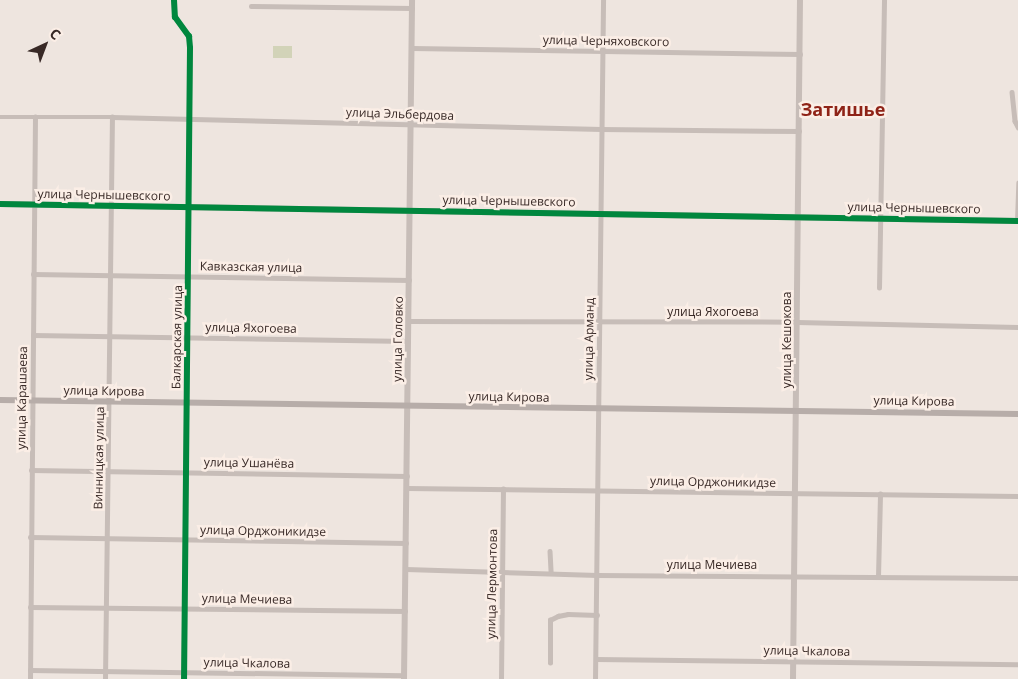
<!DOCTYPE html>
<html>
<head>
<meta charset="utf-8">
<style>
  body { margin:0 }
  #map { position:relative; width:1018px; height:679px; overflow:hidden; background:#eee5df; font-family:"Open Sans",sans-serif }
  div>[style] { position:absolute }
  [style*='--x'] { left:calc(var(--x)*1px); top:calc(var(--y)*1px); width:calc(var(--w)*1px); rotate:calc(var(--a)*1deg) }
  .green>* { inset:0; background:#d2d3b8; transform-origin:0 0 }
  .minor>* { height:4.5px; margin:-2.25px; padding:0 2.25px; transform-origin:2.25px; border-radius:2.25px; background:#c7bdb8 }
  .tertiary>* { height:5.5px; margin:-2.75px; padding:0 2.75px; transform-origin:2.75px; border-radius:2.75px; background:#c7bdb8 }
  .secondary>* { height:6px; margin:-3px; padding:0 3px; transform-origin:3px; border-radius:3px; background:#b7ada9 }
  .cycleway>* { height:6px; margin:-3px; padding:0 3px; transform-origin:3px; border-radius:3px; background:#00873e }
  span { translate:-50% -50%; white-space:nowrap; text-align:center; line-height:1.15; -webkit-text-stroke:5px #fbeee6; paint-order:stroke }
  .street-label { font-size:12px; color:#382926 }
  .district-label { font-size:18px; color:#8f2317; font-weight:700 }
  .north { position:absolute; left:20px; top:20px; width:50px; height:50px; -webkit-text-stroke:4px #fbeee6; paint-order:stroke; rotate:43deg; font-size:14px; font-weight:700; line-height:20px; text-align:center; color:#382926 }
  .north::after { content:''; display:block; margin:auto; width:18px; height:22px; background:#382926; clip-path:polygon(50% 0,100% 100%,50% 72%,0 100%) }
</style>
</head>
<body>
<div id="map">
  <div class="green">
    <i style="left:273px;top:46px;width:19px;height:12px"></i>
  </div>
  <div class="minor">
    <i style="--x:174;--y:0;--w:17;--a:87"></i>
    <i style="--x:175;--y:17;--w:24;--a:54"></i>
    <i style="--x:189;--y:36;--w:12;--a:85"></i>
    <i style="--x:190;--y:48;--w:631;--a:90.54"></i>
    <i style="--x:251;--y:6;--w:161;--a:0.7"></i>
    <i style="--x:412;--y:48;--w:388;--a:0.9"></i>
    <i style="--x:1012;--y:92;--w:29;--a:84"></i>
    <i style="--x:1015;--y:121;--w:7;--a:63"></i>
    <i style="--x:0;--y:117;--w:112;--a:0"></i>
    <i style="--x:112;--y:117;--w:489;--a:1.4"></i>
    <i style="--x:601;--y:129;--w:198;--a:0.6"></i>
    <i style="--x:1017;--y:221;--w:38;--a:-88"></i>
    <i style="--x:33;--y:274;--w:376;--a:0.9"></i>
    <i style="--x:879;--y:288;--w:288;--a:-89"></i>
    <i style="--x:408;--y:321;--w:389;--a:0.1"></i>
    <i style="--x:797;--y:322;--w:221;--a:1.3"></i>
    <i style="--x:33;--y:335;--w:375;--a:0.9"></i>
    <i style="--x:31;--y:470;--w:376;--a:0.9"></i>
    <i style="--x:407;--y:488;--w:611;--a:0.75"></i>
    <i style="--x:30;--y:537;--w:376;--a:0.9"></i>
    <i style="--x:550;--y:551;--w:22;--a:87"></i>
    <i style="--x:406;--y:569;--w:191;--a:1.8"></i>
    <i style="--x:597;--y:575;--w:421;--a:0.4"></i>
    <i style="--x:878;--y:577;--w:83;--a:-88.6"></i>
    <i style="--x:30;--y:607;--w:375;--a:0.6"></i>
    <i style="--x:596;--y:659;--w:422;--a:0.7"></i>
    <i style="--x:550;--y:663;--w:43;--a:-90"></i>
    <i style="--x:550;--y:620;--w:9;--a:-27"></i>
    <i style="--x:558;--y:616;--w:10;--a:-11"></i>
    <i style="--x:568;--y:614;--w:29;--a:2"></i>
    <i style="--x:30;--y:670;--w:374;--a:0.8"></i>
    <i style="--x:30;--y:679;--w:562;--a:-89.49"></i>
    <i style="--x:105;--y:679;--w:562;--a:-89.29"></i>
    <i style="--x:501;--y:679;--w:190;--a:-89.4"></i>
    <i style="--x:595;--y:679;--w:679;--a:-89.32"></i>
  </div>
  <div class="tertiary">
    <i style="--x:0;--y:204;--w:1018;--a:0.96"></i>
    <i style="--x:404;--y:679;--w:679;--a:-89.32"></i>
    <i style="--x:793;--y:679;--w:679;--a:-89.41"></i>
  </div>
  <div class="secondary">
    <i style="--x:0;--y:400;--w:1018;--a:0.79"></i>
  </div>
  <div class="cycleway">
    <i style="--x:174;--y:0;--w:17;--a:87"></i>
    <i style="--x:175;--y:17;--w:24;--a:54"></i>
    <i style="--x:189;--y:36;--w:12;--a:85"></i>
    <i style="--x:190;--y:48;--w:631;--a:90.54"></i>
    <i style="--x:0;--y:204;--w:1018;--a:0.96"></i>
  </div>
  <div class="street-label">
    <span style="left:606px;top:41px;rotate:1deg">улица Черняховского</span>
    <span style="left:400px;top:114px;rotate:2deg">улица Эльбердова</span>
    <span style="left:104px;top:195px;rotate:1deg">улица Чернышевского</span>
    <span style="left:509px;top:201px;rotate:1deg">улица Чернышевского</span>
    <span style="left:914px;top:208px;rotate:1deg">улица Чернышевского</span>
    <span style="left:251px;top:267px;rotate:1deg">Кавказская улица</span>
    <span style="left:713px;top:312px">улица Яхогоева</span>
    <span style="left:251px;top:328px;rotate:1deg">улица Яхогоева</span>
    <span style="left:177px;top:337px;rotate:-89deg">Балкарская улица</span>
    <span style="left:398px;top:339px;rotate:-89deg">улица Головко</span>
    <span style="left:589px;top:339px;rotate:-89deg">улица Арманд</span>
    <span style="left:787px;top:340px;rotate:-90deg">улица Кешокова</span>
    <span style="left:104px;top:391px;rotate:1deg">улица Кирова</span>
    <span style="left:509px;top:397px;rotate:1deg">улица Кирова</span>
    <span style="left:22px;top:398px;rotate:-89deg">улица Карашаева</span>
    <span style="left:914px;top:401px;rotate:1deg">улица Кирова</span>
    <span style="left:99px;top:458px;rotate:-89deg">Винницкая улица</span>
    <span style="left:249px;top:463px;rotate:1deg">улица Ушанёва</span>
    <span style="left:713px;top:482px;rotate:1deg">улица Орджоникидзе</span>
    <span style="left:263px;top:531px;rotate:1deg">улица Орджоникидзе</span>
    <span style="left:712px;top:565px">улица Мечиева</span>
    <span style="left:492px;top:584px;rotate:-89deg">улица Лермонтова</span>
    <span style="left:247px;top:599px;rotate:1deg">улица Мечиева</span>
    <span style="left:807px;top:651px;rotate:1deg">улица Чкалова</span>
    <span style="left:247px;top:663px;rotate:1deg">улица Чкалова</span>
  </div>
  <div class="district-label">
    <span style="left:843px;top:109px">Затишье</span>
  </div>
  <div class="north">С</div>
</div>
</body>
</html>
